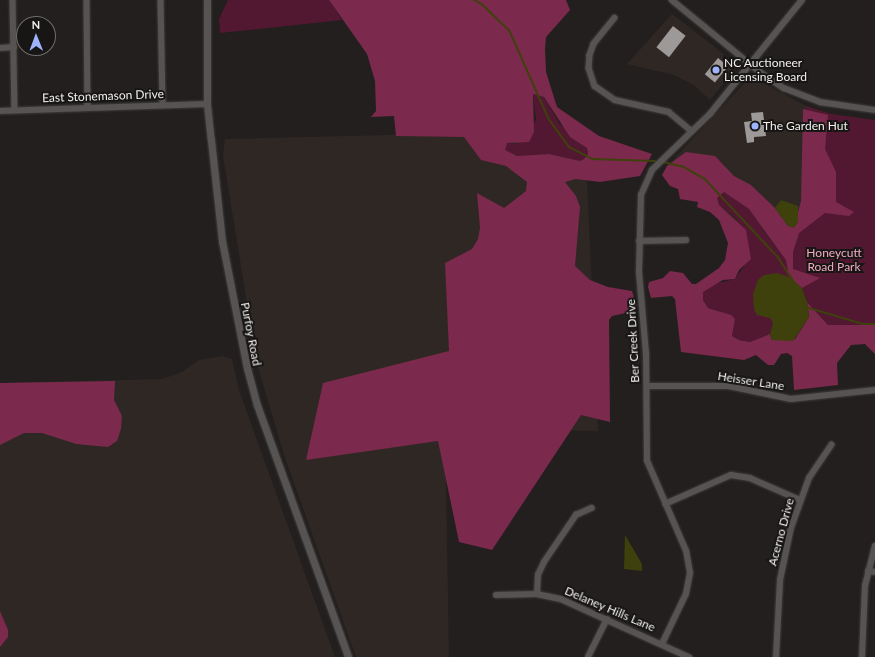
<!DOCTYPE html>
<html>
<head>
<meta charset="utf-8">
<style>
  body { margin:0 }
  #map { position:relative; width:875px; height:657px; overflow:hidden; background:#221f1e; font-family:Lato,sans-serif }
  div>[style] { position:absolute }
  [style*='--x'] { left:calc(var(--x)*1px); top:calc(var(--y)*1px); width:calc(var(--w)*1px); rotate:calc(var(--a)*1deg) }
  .built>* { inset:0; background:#2f2723 }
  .green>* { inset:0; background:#531831 }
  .forest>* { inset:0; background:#7b294c }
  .water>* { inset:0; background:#3e410c }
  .stream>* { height:1.5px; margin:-0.75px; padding:0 0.75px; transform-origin:0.75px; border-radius:0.75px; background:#3e410c }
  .building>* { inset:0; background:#9c9998; transform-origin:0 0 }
  .roads { filter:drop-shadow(0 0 1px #3e3c3b) drop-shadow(0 0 1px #3e3c3b) }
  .minor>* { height:5.5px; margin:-2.75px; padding:0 2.75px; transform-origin:2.75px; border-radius:2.75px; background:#565352 }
  .tertiary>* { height:7px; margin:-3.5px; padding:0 3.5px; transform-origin:3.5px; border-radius:3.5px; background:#565352 }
  .dots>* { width:11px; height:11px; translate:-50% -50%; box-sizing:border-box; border:2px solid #181615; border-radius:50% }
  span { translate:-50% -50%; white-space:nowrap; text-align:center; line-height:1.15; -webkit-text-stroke:4px #181615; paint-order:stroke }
  .poi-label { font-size:12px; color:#f1f0ef }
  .left { translate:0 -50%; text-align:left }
  .street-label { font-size:12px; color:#f1f0ef }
  .park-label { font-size:12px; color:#f2aac2 }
  .north { position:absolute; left:16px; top:16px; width:40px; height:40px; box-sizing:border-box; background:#181615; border:1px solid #6f6d6c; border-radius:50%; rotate:359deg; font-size:11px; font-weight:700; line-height:16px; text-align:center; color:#f1f0ef }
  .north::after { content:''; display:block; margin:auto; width:14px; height:18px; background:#9db4fd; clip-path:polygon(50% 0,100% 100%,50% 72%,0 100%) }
</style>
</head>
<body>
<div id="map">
  <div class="built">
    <i style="clip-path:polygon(672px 14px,738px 65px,710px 100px,695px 86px,674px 75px,627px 64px)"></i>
    <i style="clip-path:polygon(751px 76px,806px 106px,805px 218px,769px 254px,670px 163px)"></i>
    <i style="clip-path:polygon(585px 130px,598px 431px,445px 429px,449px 657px,356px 657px,285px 458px,257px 364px,223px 156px,225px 139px)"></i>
    <i style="clip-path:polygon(223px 356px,232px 359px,239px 390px,335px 657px,0 657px,0 383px,162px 379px,182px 372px,199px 360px)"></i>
  </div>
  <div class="green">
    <i style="clip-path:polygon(228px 0,329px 0,342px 20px,220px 33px,219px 19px)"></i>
    <i style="clip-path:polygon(533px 94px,544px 97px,559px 123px,587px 148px,588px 154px,584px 159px,580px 161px,549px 154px,517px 156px,505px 150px,507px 143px,516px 144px,536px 120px)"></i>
    <i style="clip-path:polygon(806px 106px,831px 114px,875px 120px,875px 325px,828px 325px,807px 302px,802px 288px,770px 318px,773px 323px,770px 334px,750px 342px,739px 340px,732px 336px,733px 329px,719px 311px,708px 308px,703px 300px,703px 292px,710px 285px,735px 279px,744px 266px,737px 219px,719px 205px,717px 198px,724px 192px,749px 209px,776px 247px,805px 218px)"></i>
  </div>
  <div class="forest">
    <i style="clip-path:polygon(evenodd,329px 0,566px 0,570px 10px,546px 37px,545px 49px,546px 72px,557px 107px,599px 136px,652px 154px,640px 176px,600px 182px,576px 179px,565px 182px,576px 196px,580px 207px,575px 266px,590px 280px,608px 287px,632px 291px,637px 307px,635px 311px,612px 316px,609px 320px,610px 422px,581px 415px,492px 550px,459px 542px,438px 441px,306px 460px,323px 383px,449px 351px,445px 263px,472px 249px,478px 239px,480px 228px,477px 193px,504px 208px,526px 191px,527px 182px,506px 166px,481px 160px,464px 137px,396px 136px,394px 116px,371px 117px,376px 111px,375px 81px,367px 54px,329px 0,533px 94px,544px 97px,570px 137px,587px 148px,588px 154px,584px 159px,580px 161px,549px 154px,517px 156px,505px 150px,507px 143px,529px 142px,534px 132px,533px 94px)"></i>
    <i style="clip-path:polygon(803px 109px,828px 115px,825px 149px,836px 172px,836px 202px,854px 212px,849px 216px,825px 213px,799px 233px,793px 252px,793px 269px,820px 278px,802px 288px,789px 277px,786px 260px,749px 209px,724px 192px,717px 198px,719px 205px,746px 230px,751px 259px,739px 270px,735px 279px,723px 280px,703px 292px,703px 300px,708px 308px,731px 315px,735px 319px,732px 336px,739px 340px,750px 342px,770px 334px,772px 340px,795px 339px,809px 317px,807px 302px,828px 325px,875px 325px,875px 354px,865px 344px,851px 345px,837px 363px,838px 385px,794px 390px,792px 356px,787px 353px,781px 354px,774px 365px,768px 365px,756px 355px,744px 360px,681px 352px,675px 299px,672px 296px,651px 298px,648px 287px,649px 282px,663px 278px,670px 271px,683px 273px,692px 284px,696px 284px,719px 268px,725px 260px,728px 243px,719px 220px,710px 212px,697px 207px,698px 202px,680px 199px,678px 189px,670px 186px,662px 175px,667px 166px,686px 152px,715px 156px,734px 176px,751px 185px,775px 208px,788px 226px,798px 212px,801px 201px)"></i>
    <i style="clip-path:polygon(115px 381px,114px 400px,122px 416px,121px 429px,117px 441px,108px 447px,76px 444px,42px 433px,24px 433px,0 445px,0 383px)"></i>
    <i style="clip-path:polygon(0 611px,8px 630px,8px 637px,0 647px)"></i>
  </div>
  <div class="water">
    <i style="clip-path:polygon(781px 200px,798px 206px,798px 222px,794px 228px,788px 226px,775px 208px)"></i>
    <i style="clip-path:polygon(777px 273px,789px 277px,802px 288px,807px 302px,809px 317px,793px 341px,772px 340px,770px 334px,773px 323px,770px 318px,757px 315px,754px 309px,753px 294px,758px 280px,764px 275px)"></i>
    <i style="clip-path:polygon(625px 535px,642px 564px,642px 571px,624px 569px)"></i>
  </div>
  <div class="stream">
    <i style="--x:474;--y:0;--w:9;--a:27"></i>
    <i style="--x:482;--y:4;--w:39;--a:44"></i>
    <i style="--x:510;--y:31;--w:96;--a:66.1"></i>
    <i style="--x:549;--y:119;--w:34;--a:54"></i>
    <i style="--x:569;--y:147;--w:27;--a:27"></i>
    <i style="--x:593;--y:159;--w:62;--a:1.8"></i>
    <i style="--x:663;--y:162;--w:22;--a:13"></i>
    <i style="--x:684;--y:167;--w:24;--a:30"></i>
    <i style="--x:705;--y:179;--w:107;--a:46.9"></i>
    <i style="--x:778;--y:257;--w:30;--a:57"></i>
    <i style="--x:806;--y:307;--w:59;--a:16.6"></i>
    <i style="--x:863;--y:324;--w:12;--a:0"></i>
  </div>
  <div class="building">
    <i style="left:673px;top:26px;width:16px;height:27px;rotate:38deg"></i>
    <i style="left:718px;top:58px;width:13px;height:21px;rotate:39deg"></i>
    <i style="clip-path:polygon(763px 112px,766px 136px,754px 137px,754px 142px,747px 143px,744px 122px,752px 121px,751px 113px)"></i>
  </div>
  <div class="roads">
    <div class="minor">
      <i style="--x:13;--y:0;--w:110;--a:89"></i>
      <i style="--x:87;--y:0;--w:107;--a:89.5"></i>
      <i style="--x:161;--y:0;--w:105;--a:88.9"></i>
      <i style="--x:672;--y:0;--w:114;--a:39.3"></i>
      <i style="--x:760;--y:72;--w:29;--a:34"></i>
      <i style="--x:784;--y:88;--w:39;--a:21"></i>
      <i style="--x:820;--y:102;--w:56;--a:8.3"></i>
      <i style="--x:615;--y:18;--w:33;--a:129"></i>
      <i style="--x:594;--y:44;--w:12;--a:110"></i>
      <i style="--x:590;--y:55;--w:13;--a:94"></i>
      <i style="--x:589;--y:68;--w:19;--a:72"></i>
      <i style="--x:595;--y:86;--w:24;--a:35"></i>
      <i style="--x:615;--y:100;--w:55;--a:12.5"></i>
      <i style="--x:669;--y:112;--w:30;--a:40"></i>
      <i style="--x:0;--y:48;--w:14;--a:-4"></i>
      <i style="--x:0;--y:111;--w:207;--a:-1.9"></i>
      <i style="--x:639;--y:241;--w:47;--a:-1.2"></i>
      <i style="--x:647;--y:386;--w:82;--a:0"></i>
      <i style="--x:729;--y:386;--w:63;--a:11.8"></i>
      <i style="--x:791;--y:399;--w:84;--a:-6.1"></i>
      <i style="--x:665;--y:504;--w:72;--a:-23.7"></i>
      <i style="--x:731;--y:475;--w:19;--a:9"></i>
      <i style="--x:750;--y:478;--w:55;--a:23.7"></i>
      <i style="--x:868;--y:571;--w:7;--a:8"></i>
      <i style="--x:537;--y:594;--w:19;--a:-87"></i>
      <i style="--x:538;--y:575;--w:14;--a:-65"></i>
      <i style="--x:544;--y:562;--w:57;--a:-55.8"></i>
      <i style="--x:576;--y:515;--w:17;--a:-24"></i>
      <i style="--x:496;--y:595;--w:41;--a:-1.4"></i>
      <i style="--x:537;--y:594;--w:25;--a:12"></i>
      <i style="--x:561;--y:599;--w:141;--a:24.4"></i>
      <i style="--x:662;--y:644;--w:55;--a:-64.4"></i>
      <i style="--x:686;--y:594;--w:21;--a:-79"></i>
      <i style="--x:690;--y:573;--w:22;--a:-100"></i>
      <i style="--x:686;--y:551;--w:98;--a:-113.4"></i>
      <i style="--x:647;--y:461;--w:107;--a:-90.5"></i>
      <i style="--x:646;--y:354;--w:82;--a:-94.9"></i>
      <i style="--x:639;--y:272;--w:77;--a:-88.5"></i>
      <i style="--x:641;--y:195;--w:27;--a:-66"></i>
      <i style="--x:652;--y:170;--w:81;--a:-44"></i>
      <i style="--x:710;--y:114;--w:146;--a:-51.1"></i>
      <i style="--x:588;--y:657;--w:42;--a:-63.4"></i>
      <i style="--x:776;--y:657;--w:77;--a:-87"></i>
      <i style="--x:780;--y:580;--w:53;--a:-78.1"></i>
      <i style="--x:791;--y:528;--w:53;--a:-70.2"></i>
      <i style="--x:809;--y:478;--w:40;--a:-56"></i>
      <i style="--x:862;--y:657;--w:71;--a:-87.6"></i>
      <i style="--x:865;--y:586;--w:41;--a:-76"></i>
    </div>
    <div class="tertiary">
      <i style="--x:207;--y:0;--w:104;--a:90"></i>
      <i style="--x:207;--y:104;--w:36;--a:84"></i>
      <i style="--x:211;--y:140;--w:102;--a:83.8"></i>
      <i style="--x:222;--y:241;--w:129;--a:78.9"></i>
      <i style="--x:247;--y:368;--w:38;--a:75"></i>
      <i style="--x:257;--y:405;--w:268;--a:70.1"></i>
    </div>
  </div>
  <div class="dots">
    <i style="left:716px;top:70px;background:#9db4fd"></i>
    <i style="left:755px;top:126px;background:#9db4fd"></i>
  </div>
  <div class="poi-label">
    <span class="left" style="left:724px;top:70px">NC Auctioneer<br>Licensing Board</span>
    <span class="left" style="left:763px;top:126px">The Garden Hut</span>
  </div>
  <div class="street-label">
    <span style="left:103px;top:96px;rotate:-2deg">East Stonemason Drive</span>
    <span style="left:251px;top:334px;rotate:79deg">Purfoy Road</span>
    <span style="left:633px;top:341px;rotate:-93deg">Ber Creek Drive</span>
    <span style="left:751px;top:381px;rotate:9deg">Heisser Lane</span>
    <span style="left:781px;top:532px;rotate:-75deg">Acerno Drive</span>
    <span style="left:610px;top:609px;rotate:23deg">Delaney Hills Lane</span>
  </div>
  <div class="park-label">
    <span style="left:834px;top:260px">Honeycutt<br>Road Park</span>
  </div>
  <div class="north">N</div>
</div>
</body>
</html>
